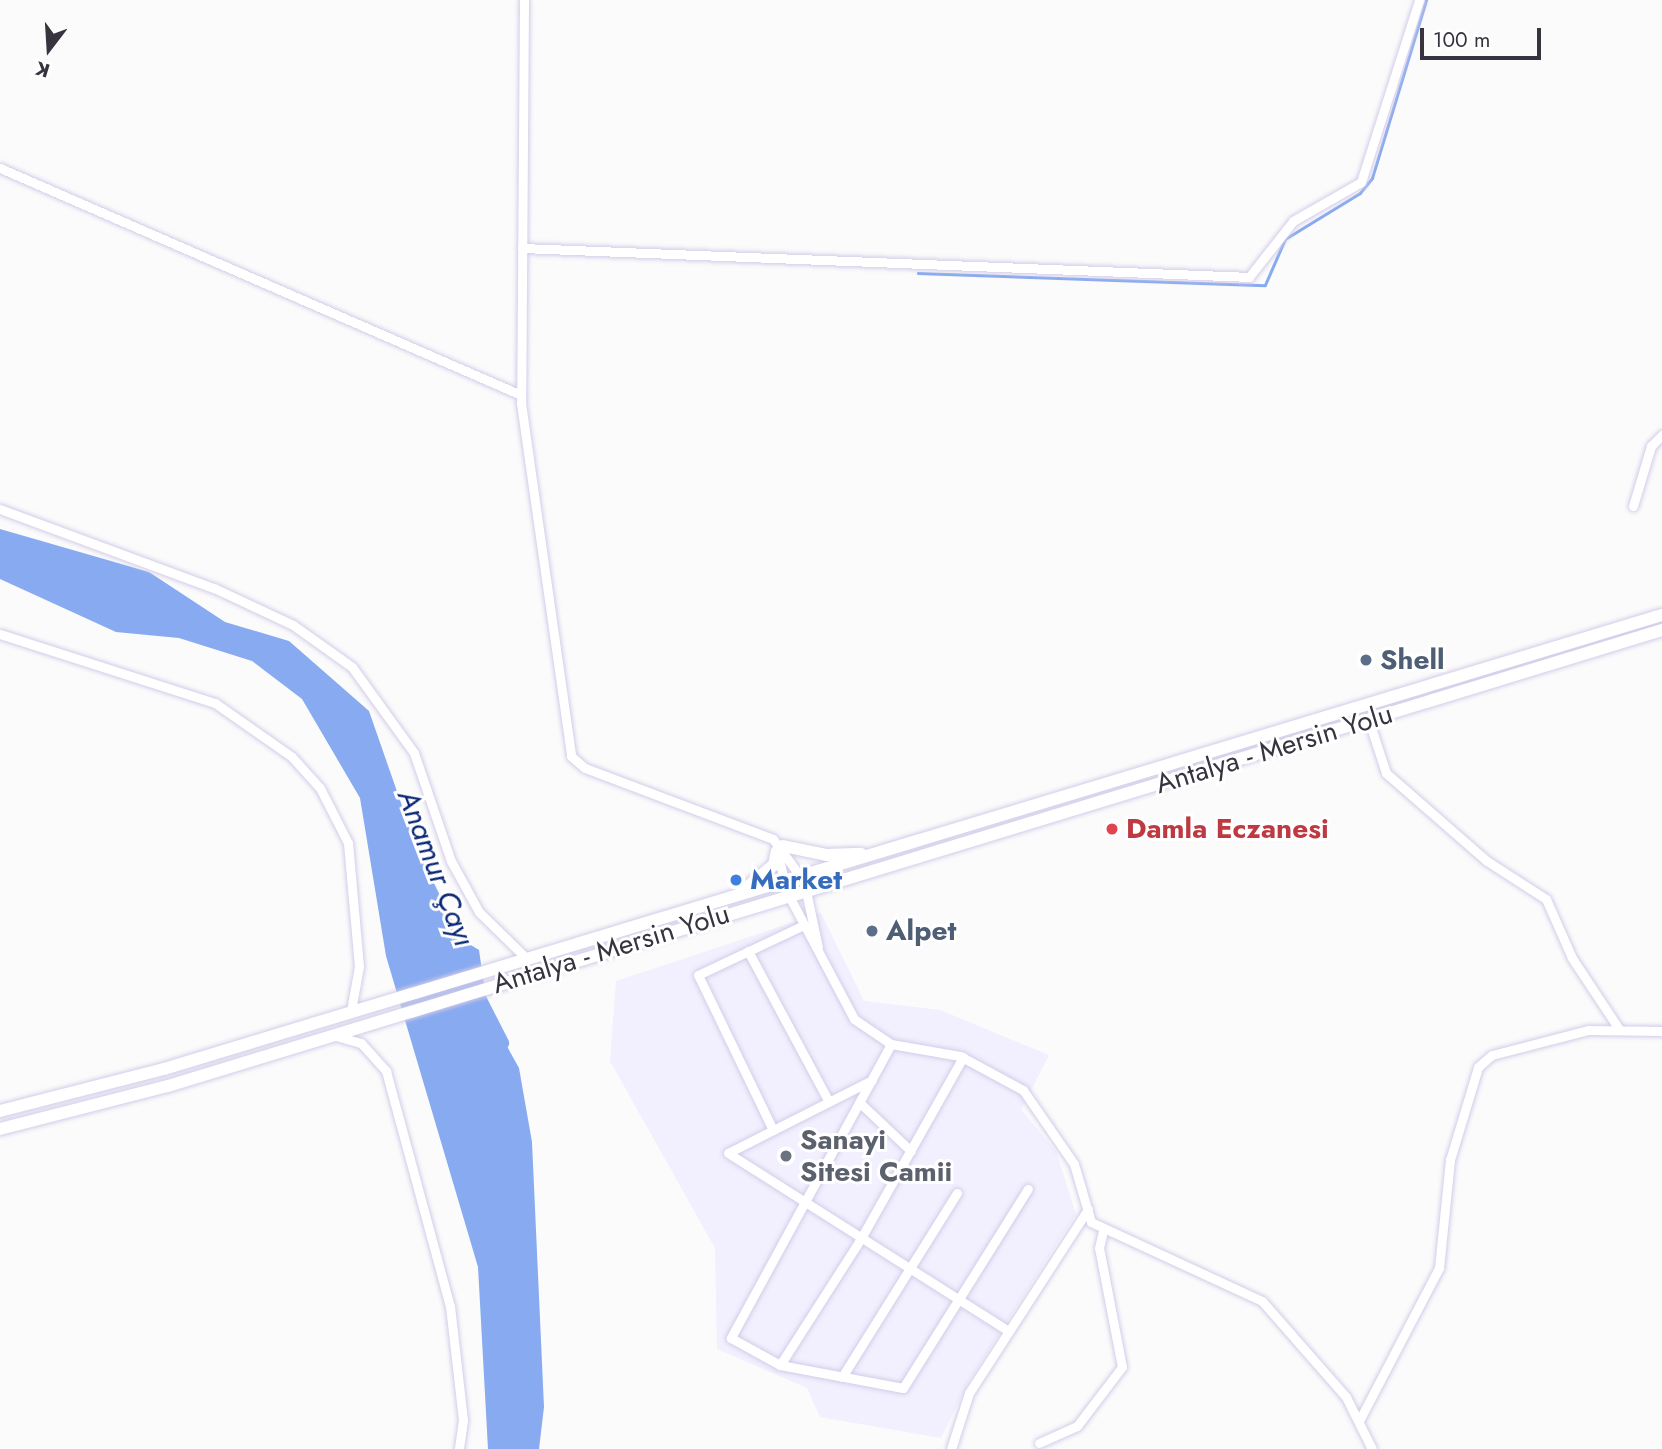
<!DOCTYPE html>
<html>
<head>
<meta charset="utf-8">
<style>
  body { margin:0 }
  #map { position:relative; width:1662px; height:1449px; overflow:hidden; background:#fbfbfb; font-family:Jost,sans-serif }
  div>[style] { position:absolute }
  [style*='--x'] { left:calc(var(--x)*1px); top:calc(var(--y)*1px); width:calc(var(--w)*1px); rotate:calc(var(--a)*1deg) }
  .built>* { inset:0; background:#f2effe }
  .water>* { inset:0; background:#87aaf0 }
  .stream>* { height:2.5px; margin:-1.25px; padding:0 1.25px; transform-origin:1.25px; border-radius:1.25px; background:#87aaf0 }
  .river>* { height:14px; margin:-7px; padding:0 7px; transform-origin:7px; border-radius:7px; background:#87aaf0 }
  .roads { filter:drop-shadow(0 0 2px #d3cce9) drop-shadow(0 0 2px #d3cce9) }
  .minor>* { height:9px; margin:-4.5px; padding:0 4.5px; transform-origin:4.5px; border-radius:4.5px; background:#fff }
  .highway>* { height:12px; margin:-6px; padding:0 6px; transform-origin:6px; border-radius:6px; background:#fff }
  .dots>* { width:19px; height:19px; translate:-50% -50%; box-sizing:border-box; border:4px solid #fff; border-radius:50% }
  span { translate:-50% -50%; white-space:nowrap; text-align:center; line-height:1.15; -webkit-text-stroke:6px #fff; paint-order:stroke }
  .service-label { font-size:28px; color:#4e5e75; font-weight:700 }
  .left { translate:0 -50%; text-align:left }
  .street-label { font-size:28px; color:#373440 }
  .health-label { font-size:28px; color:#be3a42; font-weight:700 }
  .shop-label { font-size:28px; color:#366cbe; font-weight:700 }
  .worship-label { font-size:28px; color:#5b616d; font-weight:700 }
  .water-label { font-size:30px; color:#092676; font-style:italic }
  .north { position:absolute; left:14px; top:14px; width:70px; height:70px; -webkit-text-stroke:5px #fff; paint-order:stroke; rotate:197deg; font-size:19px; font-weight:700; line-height:28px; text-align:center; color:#373440 }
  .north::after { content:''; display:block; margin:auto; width:24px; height:32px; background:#373440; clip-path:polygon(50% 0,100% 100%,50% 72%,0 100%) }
  .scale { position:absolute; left:1420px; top:28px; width:121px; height:32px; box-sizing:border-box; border:4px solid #373440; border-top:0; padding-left:9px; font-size:21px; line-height:24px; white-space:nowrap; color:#373440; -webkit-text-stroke:5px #fff; paint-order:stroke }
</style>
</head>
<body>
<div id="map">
  <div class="built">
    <i style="clip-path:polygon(821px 913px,864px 1001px,940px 1010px,1049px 1055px,1021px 1110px,1056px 1151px,1076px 1214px,970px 1380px,941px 1438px,820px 1417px,807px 1388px,717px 1349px,715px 1248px,610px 1061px,616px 981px)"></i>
  </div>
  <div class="water">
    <i style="clip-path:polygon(0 529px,149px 572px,225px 622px,289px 641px,369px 711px,416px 846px,461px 939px,479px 950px,488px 1012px,519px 1068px,532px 1142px,544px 1407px,539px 1449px,488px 1449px,478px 1267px,386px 956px,360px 798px,302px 699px,252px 661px,179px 638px,116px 632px,0 579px)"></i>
  </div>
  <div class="stream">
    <i style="--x:918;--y:273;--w:347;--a:2"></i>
    <i style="--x:1265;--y:285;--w:50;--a:-66.5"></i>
    <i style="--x:1285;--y:239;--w:88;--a:-31.5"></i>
    <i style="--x:1360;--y:193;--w:19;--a:-51"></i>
    <i style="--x:1372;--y:178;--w:186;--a:-73.1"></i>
  </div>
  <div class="river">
    <i style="--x:478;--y:996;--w:53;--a:62.9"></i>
  </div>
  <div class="roads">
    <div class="minor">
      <i style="--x:524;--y:0;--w:403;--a:90.4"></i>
      <i style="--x:521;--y:403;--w:357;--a:81.9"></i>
      <i style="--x:571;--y:756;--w:18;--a:41"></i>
      <i style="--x:585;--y:768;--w:201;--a:20.7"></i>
      <i style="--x:773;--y:839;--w:46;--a:53.9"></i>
      <i style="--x:0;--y:168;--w:568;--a:23.54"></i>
      <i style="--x:522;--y:248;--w:728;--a:2.28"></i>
      <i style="--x:1249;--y:277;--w:71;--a:-51.8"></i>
      <i style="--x:1293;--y:221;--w:78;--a:-29.8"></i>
      <i style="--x:1361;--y:182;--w:191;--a:-72.3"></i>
      <i style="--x:1633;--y:506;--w:63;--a:-73.3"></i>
      <i style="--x:1651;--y:446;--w:16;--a:-45"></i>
      <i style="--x:0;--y:509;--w:228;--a:20.3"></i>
      <i style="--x:214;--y:588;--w:87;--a:25.1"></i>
      <i style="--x:293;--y:625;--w:72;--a:35.4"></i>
      <i style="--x:352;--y:667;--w:106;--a:54.2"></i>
      <i style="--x:414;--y:753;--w:114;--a:71.1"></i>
      <i style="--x:451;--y:861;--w:58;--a:61.2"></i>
      <i style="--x:479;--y:912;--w:63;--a:44.4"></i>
      <i style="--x:0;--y:634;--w:226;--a:17.8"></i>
      <i style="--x:215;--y:703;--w:94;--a:35"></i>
      <i style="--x:292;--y:757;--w:42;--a:47.9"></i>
      <i style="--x:320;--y:788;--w:62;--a:63"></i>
      <i style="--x:348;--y:843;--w:123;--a:84.9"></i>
      <i style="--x:359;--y:966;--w:46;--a:100.1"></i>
      <i style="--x:1369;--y:721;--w:55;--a:71.9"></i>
      <i style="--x:1386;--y:773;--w:134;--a:41.1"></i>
      <i style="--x:1487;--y:861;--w:70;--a:32.8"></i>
      <i style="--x:1546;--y:899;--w:64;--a:66.2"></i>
      <i style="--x:1572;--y:958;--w:85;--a:56.5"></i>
      <i style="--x:777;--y:850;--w:32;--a:77"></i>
      <i style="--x:806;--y:891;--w:58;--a:78.1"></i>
      <i style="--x:789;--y:896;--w:139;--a:62.1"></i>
      <i style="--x:854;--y:1019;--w:45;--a:34"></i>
      <i style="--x:891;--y:1044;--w:70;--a:9.9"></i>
      <i style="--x:960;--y:1056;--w:72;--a:28.4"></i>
      <i style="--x:1023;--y:1090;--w:90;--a:55.4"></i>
      <i style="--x:1074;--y:1164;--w:60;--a:73.7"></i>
      <i style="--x:1091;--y:1222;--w:188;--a:24.8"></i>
      <i style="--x:1262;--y:1301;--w:128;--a:48.8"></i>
      <i style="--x:1346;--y:1397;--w:58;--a:63.4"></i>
      <i style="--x:748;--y:951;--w:171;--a:61.8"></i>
      <i style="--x:336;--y:1036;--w:26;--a:16"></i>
      <i style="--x:361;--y:1043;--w:38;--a:48"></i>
      <i style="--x:386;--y:1071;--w:244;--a:74.8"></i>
      <i style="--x:450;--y:1306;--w:115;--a:83.5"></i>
      <i style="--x:463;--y:1420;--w:29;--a:98"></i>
      <i style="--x:891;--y:1044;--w:335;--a:118.6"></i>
      <i style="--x:731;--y:1338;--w:56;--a:28.9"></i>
      <i style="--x:780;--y:1365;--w:125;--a:10.6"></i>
      <i style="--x:903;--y:1388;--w:235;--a:-57.9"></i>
      <i style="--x:872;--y:1080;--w:161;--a:153.1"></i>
      <i style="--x:728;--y:1153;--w:330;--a:32.4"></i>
      <i style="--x:860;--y:1103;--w:70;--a:43.3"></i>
      <i style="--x:773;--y:1130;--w:172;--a:-115.8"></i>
      <i style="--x:698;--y:975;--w:117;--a:-25.3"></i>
      <i style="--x:780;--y:1365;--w:148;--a:-57.4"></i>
      <i style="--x:860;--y:1240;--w:210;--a:-60.6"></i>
      <i style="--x:842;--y:1377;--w:217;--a:-58"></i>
      <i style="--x:1360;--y:1419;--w:170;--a:-62.4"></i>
      <i style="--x:1439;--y:1268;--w:109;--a:-84.2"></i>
      <i style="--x:1450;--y:1160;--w:97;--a:-73.2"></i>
      <i style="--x:1478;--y:1067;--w:18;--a:-41"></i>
      <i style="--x:1492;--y:1055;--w:99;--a:-14.6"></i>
      <i style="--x:1588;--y:1030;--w:74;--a:0.8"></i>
      <i style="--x:1039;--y:1443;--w:42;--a:-24.1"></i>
      <i style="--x:1077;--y:1426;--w:74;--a:-52.7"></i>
      <i style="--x:1122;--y:1367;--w:121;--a:-100.9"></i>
      <i style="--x:1099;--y:1248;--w:17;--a:-77"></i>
      <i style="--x:951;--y:1449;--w:59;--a:-72.2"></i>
      <i style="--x:969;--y:1393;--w:219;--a:-57.1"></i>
    </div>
    <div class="highway">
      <i style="--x:783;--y:846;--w:44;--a:11.8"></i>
      <i style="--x:826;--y:855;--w:35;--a:-2"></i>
      <i style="--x:745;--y:889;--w:38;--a:-40"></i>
      <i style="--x:774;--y:865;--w:14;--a:-78"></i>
      <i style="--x:0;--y:1111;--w:169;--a:-14.4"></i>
      <i style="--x:164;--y:1069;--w:1565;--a:-16.86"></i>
      <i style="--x:0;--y:1129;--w:173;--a:-14.4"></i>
      <i style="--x:168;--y:1086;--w:1562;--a:-16.97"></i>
    </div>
  </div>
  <div class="dots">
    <i style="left:1366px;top:660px;background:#5c6f8a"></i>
    <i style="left:1112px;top:829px;background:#e0444e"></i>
    <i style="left:736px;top:880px;background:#3f7fe0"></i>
    <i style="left:872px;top:931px;background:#5c6f8a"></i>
    <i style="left:786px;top:1156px;background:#6b7280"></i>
  </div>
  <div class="service-label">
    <span class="left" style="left:1380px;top:660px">Shell</span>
    <span class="left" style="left:886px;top:931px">Alpet</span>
  </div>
  <div class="street-label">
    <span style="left:1274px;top:749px;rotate:-17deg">Antalya - Mersin Yolu</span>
    <span style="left:611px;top:949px;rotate:-17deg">Antalya - Mersin Yolu</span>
  </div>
  <div class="health-label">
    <span class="left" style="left:1126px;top:829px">Damla Eczanesi</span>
  </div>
  <div class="shop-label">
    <span class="left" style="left:750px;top:880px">Market</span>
  </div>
  <div class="worship-label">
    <span class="left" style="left:800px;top:1156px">Sanayi<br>Sitesi Camii</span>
  </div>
  <div class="water-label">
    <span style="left:436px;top:868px;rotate:69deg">Anamur Çayı</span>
  </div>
  <div class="north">K</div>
  <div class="scale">100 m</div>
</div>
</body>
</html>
